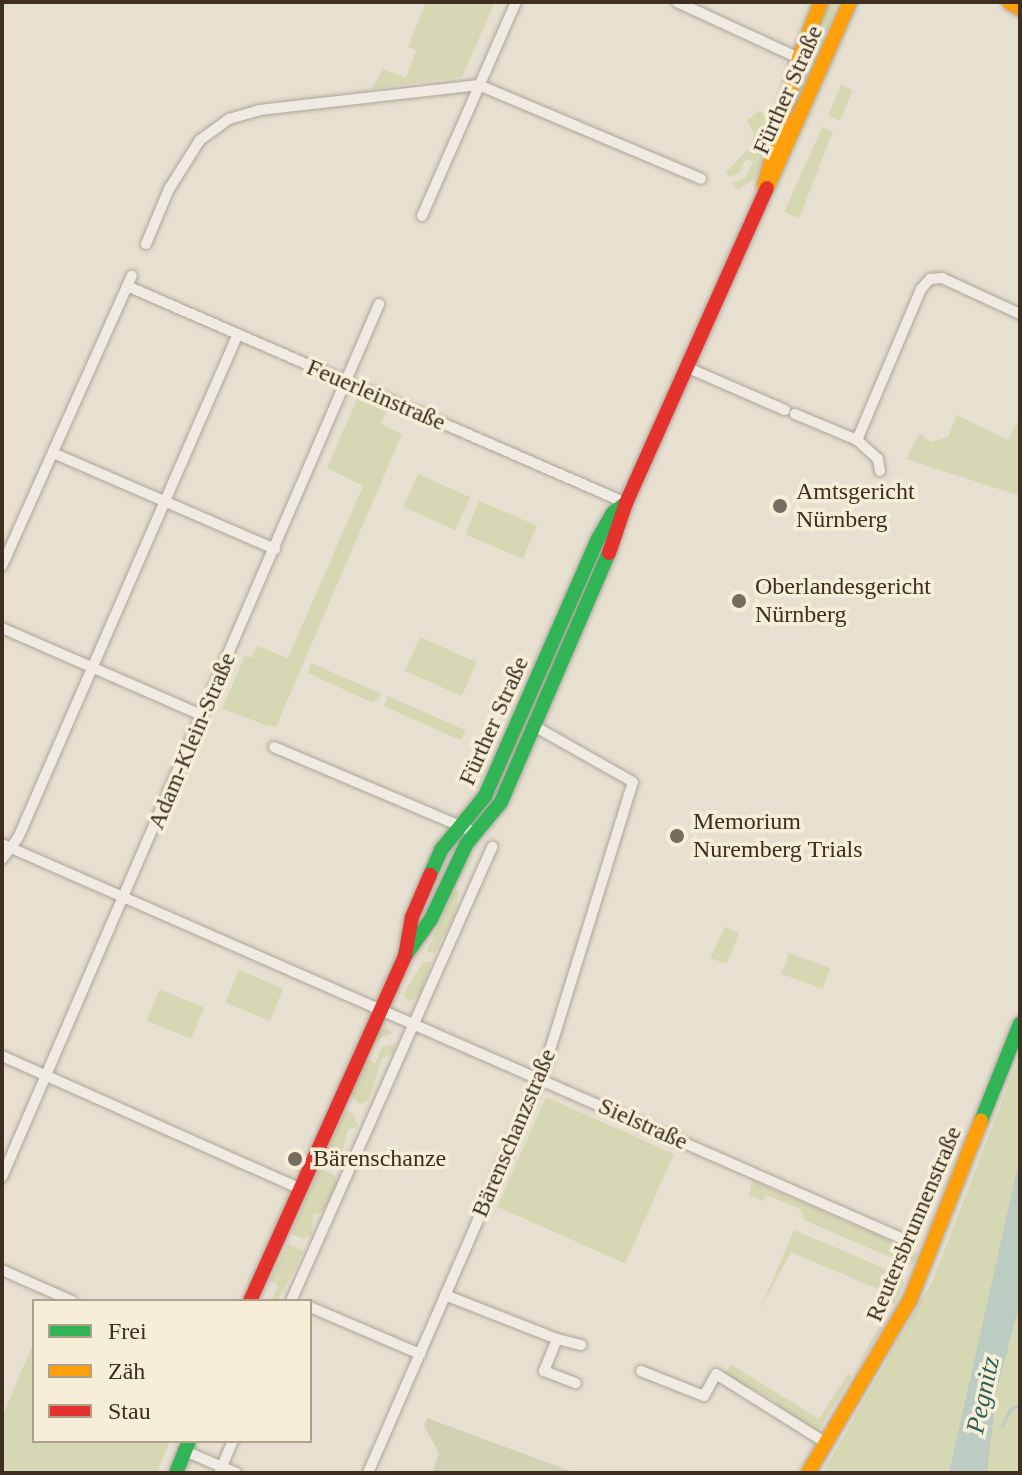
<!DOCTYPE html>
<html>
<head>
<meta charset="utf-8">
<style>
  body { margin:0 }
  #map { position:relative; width:1022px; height:1475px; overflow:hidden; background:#e7e0d1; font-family:"Times New Roman",serif }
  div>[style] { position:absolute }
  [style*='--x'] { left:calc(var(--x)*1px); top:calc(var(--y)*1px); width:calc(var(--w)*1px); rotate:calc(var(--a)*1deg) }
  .green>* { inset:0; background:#d6d7b3; transform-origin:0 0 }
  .cemetery>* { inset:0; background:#d1d1b3 }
  .water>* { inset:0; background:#bcccc2 }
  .stream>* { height:3px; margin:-1.5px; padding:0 1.5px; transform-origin:1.5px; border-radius:1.5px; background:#bcccc2 }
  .roads { filter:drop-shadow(0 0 2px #ada599) drop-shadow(0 0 2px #ada599) }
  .street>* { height:10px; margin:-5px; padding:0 5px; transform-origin:5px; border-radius:5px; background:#efebe3 }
  .fast>* { height:14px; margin:-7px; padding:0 7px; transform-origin:7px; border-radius:7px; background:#30b455 }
  .slow>* { height:14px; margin:-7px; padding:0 7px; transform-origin:7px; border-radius:7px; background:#ff9f0a }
  .jam>* { height:14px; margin:-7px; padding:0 7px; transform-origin:7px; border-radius:7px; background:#e5322d }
  .dots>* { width:22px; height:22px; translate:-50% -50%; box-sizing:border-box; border:4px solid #f7eed8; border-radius:50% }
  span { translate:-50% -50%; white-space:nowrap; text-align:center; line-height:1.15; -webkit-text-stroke:7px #f7eed8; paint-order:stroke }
  .street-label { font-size:24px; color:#3d2e20 }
  .poi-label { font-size:24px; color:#3d2e20 }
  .left { translate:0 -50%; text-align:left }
  .water-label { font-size:26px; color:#2f5d5a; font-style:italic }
  .frame { position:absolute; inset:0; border:4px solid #3d2e20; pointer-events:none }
  .legend { position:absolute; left:32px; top:1299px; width:280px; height:144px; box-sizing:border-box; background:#f7eed8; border:2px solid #ada18e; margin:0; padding:10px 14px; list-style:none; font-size:24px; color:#3d2e20 }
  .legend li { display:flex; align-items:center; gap:16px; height:40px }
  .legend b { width:40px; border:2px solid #ada18e }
</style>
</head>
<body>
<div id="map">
  <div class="green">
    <i style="clip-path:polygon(426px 2px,495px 2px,462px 77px,371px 89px,383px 69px,406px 78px,416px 50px,408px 47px)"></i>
    <i style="clip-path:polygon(827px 2px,838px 2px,792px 123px,787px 123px)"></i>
    <i style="left:841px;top:85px;width:13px;height:33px;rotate:23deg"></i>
    <i style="clip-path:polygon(759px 111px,774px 118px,756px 178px,738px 190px,731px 183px,745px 178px,753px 162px,746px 159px,739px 173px,728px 177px,726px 172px,749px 148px,754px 134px,747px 120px)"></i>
    <i style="clip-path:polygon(822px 127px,833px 132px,799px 218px,784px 212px)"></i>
    <i style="clip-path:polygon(357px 399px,386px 411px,381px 424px,402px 434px,276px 727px,266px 725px,222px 709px,245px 655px,252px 658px,257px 646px,288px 658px,363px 486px,327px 468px)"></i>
    <i style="clip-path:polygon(957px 415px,1008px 440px,1020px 418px,1020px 496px,906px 459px,919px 434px,932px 442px,948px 437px)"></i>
    <i style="left:418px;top:474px;width:57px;height:36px;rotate:24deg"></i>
    <i style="left:479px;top:501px;width:63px;height:36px;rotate:23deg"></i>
    <i style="clip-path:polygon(580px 590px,585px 592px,517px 746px,513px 744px)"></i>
    <i style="left:420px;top:637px;width:62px;height:37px;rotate:24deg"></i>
    <i style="clip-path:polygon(311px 663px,382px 694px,381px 696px,373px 703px,308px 673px)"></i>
    <i style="left:388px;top:696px;width:85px;height:11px;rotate:24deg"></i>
    <i style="clip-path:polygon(454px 891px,459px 891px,454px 916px,434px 954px,427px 951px)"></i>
    <i style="clip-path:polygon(725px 927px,739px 933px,727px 964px,710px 958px)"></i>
    <i style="left:789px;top:953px;width:44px;height:22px;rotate:20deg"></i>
    <i style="clip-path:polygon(423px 962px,431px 962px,419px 997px,409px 1001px,403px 995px)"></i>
    <i style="left:239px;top:970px;width:48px;height:35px;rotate:23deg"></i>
    <i style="left:160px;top:989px;width:48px;height:34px;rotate:23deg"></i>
    <i style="clip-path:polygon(386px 1028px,393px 1033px,378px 1039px,367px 1059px,375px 1063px,382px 1047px,397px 1043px,392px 1054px,382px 1058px,369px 1100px,359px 1104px,350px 1095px,378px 1031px)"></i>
    <i style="clip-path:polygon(1020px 1055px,1020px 1473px,823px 1473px,933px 1280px)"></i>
    <i style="left:546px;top:1097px;width:140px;height:120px;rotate:24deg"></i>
    <i style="clip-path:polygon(345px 1110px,353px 1113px,358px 1126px,348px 1130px,339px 1163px,330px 1165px,324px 1157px)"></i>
    <i style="clip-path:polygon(319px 1168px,334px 1175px,338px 1186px,322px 1212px,313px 1215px,312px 1235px,302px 1239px,291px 1234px)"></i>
    <i style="clip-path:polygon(752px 1180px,918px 1253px,914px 1263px,908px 1265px,804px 1220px,800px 1209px,766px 1195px,763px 1201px,749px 1195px)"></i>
    <i style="clip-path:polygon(794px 1230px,900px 1275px,904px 1283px,895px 1304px,884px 1301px,887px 1293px,791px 1252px,761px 1308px)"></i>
    <i style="clip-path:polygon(288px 1244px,303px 1251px,295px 1269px,278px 1300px,271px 1301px,278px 1285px,270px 1281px,260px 1301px)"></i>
    <i style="clip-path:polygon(881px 1316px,885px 1323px,853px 1374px,880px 1325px,874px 1320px)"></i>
    <i style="clip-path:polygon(34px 1341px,34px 1441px,170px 1441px,157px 1473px,2px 1473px,2px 1418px)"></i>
    <i style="clip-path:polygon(731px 1364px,819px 1419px,848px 1374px,852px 1377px,817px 1433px,777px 1407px,776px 1401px,724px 1375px)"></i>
  </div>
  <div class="cemetery">
    <i style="clip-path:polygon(427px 1418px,576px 1473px,432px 1473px,439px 1453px,424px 1426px)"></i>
  </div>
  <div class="water">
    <i style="clip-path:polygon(1020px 1156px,1020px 1302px,997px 1389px,987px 1473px,949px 1473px)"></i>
  </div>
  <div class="stream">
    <i style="--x:1002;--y:1425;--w:18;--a:-63"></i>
    <i style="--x:1010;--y:1409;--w:11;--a:-22"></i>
  </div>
  <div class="roads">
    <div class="street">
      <i style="--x:677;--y:2;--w:134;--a:24.7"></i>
      <i style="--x:422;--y:216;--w:234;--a:-66.3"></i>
      <i style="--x:146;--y:244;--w:60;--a:-67.3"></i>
      <i style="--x:169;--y:189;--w:58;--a:-57.7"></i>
      <i style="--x:200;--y:140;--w:36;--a:-36"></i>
      <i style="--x:229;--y:119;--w:32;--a:-16"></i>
      <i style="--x:260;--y:110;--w:220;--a:-6.5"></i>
      <i style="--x:479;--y:85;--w:241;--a:22.9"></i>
      <i style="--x:127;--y:286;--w:544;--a:23.5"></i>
      <i style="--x:686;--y:367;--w:108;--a:23.5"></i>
      <i style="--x:795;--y:414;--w:67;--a:22.8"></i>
      <i style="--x:857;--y:440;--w:164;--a:-67"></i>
      <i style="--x:921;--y:289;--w:13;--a:-48"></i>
      <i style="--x:930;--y:279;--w:12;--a:-5"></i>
      <i style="--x:942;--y:278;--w:86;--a:24.8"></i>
      <i style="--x:857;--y:440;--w:28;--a:42"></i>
      <i style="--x:878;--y:459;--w:12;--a:81"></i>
      <i style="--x:53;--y:453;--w:242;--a:23.4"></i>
      <i style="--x:2;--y:566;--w:318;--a:-65.9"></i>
      <i style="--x:2;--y:628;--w:219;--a:23.6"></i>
      <i style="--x:274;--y:747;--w:220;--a:23"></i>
      <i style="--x:2;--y:844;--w:987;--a:23.66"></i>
      <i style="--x:2;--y:859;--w:26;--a:-53"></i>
      <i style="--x:18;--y:838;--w:548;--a:-66.43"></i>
      <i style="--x:2;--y:1056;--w:325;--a:24"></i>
      <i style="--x:2;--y:1177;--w:951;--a:-66.64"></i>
      <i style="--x:2;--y:1270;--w:77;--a:23.9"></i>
      <i style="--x:445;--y:1295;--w:120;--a:21.4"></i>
      <i style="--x:557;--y:1339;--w:35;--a:112"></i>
      <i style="--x:544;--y:1371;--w:34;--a:21"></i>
      <i style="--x:291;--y:1301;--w:497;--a:-66.1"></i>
      <i style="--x:310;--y:1307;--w:120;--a:23.1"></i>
      <i style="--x:557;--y:1339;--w:25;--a:14"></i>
      <i style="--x:641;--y:1371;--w:68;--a:21.6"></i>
      <i style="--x:704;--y:1396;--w:25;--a:-61"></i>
      <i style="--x:716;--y:1374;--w:130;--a:32.1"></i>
      <i style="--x:185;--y:1451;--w:56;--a:23.3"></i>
      <i style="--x:220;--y:1471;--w:33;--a:-67"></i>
      <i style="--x:368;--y:1473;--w:444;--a:-66.5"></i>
      <i style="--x:545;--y:1066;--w:297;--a:-72.8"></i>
      <i style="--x:633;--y:782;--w:114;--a:-150.5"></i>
    </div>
    <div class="fast">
      <i style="--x:430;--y:875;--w:27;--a:-66"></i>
      <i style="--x:441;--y:850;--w:70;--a:-50.8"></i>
      <i style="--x:485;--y:796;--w:281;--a:-66.3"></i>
      <i style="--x:598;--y:539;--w:30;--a:-60"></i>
      <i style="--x:613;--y:513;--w:16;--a:-38"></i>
      <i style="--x:405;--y:956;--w:45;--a:-54.9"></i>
      <i style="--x:431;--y:919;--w:84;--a:-64.7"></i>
      <i style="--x:467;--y:843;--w:53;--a:-50.3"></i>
      <i style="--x:501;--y:802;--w:271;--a:-66.6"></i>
      <i style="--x:981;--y:1121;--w:105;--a:-68.1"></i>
      <i style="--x:176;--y:1473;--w:35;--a:-68"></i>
    </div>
    <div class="slow">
      <i style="--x:1009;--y:2;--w:13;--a:32"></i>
      <i style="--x:764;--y:186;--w:133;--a:-74.7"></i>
      <i style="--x:799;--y:58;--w:60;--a:-68.6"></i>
      <i style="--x:767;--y:188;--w:204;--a:-66"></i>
      <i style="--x:808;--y:1473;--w:201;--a:-59.5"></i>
      <i style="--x:910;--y:1300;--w:193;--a:-68.4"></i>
    </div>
    <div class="jam">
      <i style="--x:609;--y:553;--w:53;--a:-71.2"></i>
      <i style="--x:626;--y:503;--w:345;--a:-65.9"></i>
      <i style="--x:250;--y:1301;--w:378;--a:-65.8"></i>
      <i style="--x:405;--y:956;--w:40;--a:-80"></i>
      <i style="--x:412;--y:917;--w:46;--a:-66.8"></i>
    </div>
  </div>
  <div class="dots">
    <i style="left:780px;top:506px;background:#786c5e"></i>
    <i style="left:739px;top:601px;background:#786c5e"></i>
    <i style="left:677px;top:836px;background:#786c5e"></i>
    <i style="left:295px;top:1159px;background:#786c5e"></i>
  </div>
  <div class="street-label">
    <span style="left:788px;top:90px;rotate:-66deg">Fürther Straße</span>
    <span style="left:376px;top:395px;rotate:23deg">Feuerleinstraße</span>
    <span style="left:494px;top:721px;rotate:-66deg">Fürther Straße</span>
    <span style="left:192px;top:741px;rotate:-67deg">Adam-Klein-Straße</span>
    <span style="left:643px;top:1124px;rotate:24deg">Sielstraße</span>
    <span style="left:514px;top:1133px;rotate:-67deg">Bärenschanzstraße</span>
    <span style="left:914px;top:1224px;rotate:-67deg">Reutersbrunnenstraße</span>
  </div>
  <div class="poi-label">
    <span class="left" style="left:796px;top:506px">Amtsgericht<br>Nürnberg</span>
    <span class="left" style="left:755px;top:601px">Oberlandesgericht<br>Nürnberg</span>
    <span class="left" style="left:693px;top:836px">Memorium<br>Nuremberg Trials</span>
    <span class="left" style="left:313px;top:1159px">Bärenschanze</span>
  </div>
  <div class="water-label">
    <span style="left:983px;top:1395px;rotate:-78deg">Pegnitz</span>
  </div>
  <div class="frame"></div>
  <ul class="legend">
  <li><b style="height:10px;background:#30b455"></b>Frei</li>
  <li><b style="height:10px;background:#ff9f0a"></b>Zäh</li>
  <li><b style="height:10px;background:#e5322d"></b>Stau</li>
  </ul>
</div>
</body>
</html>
